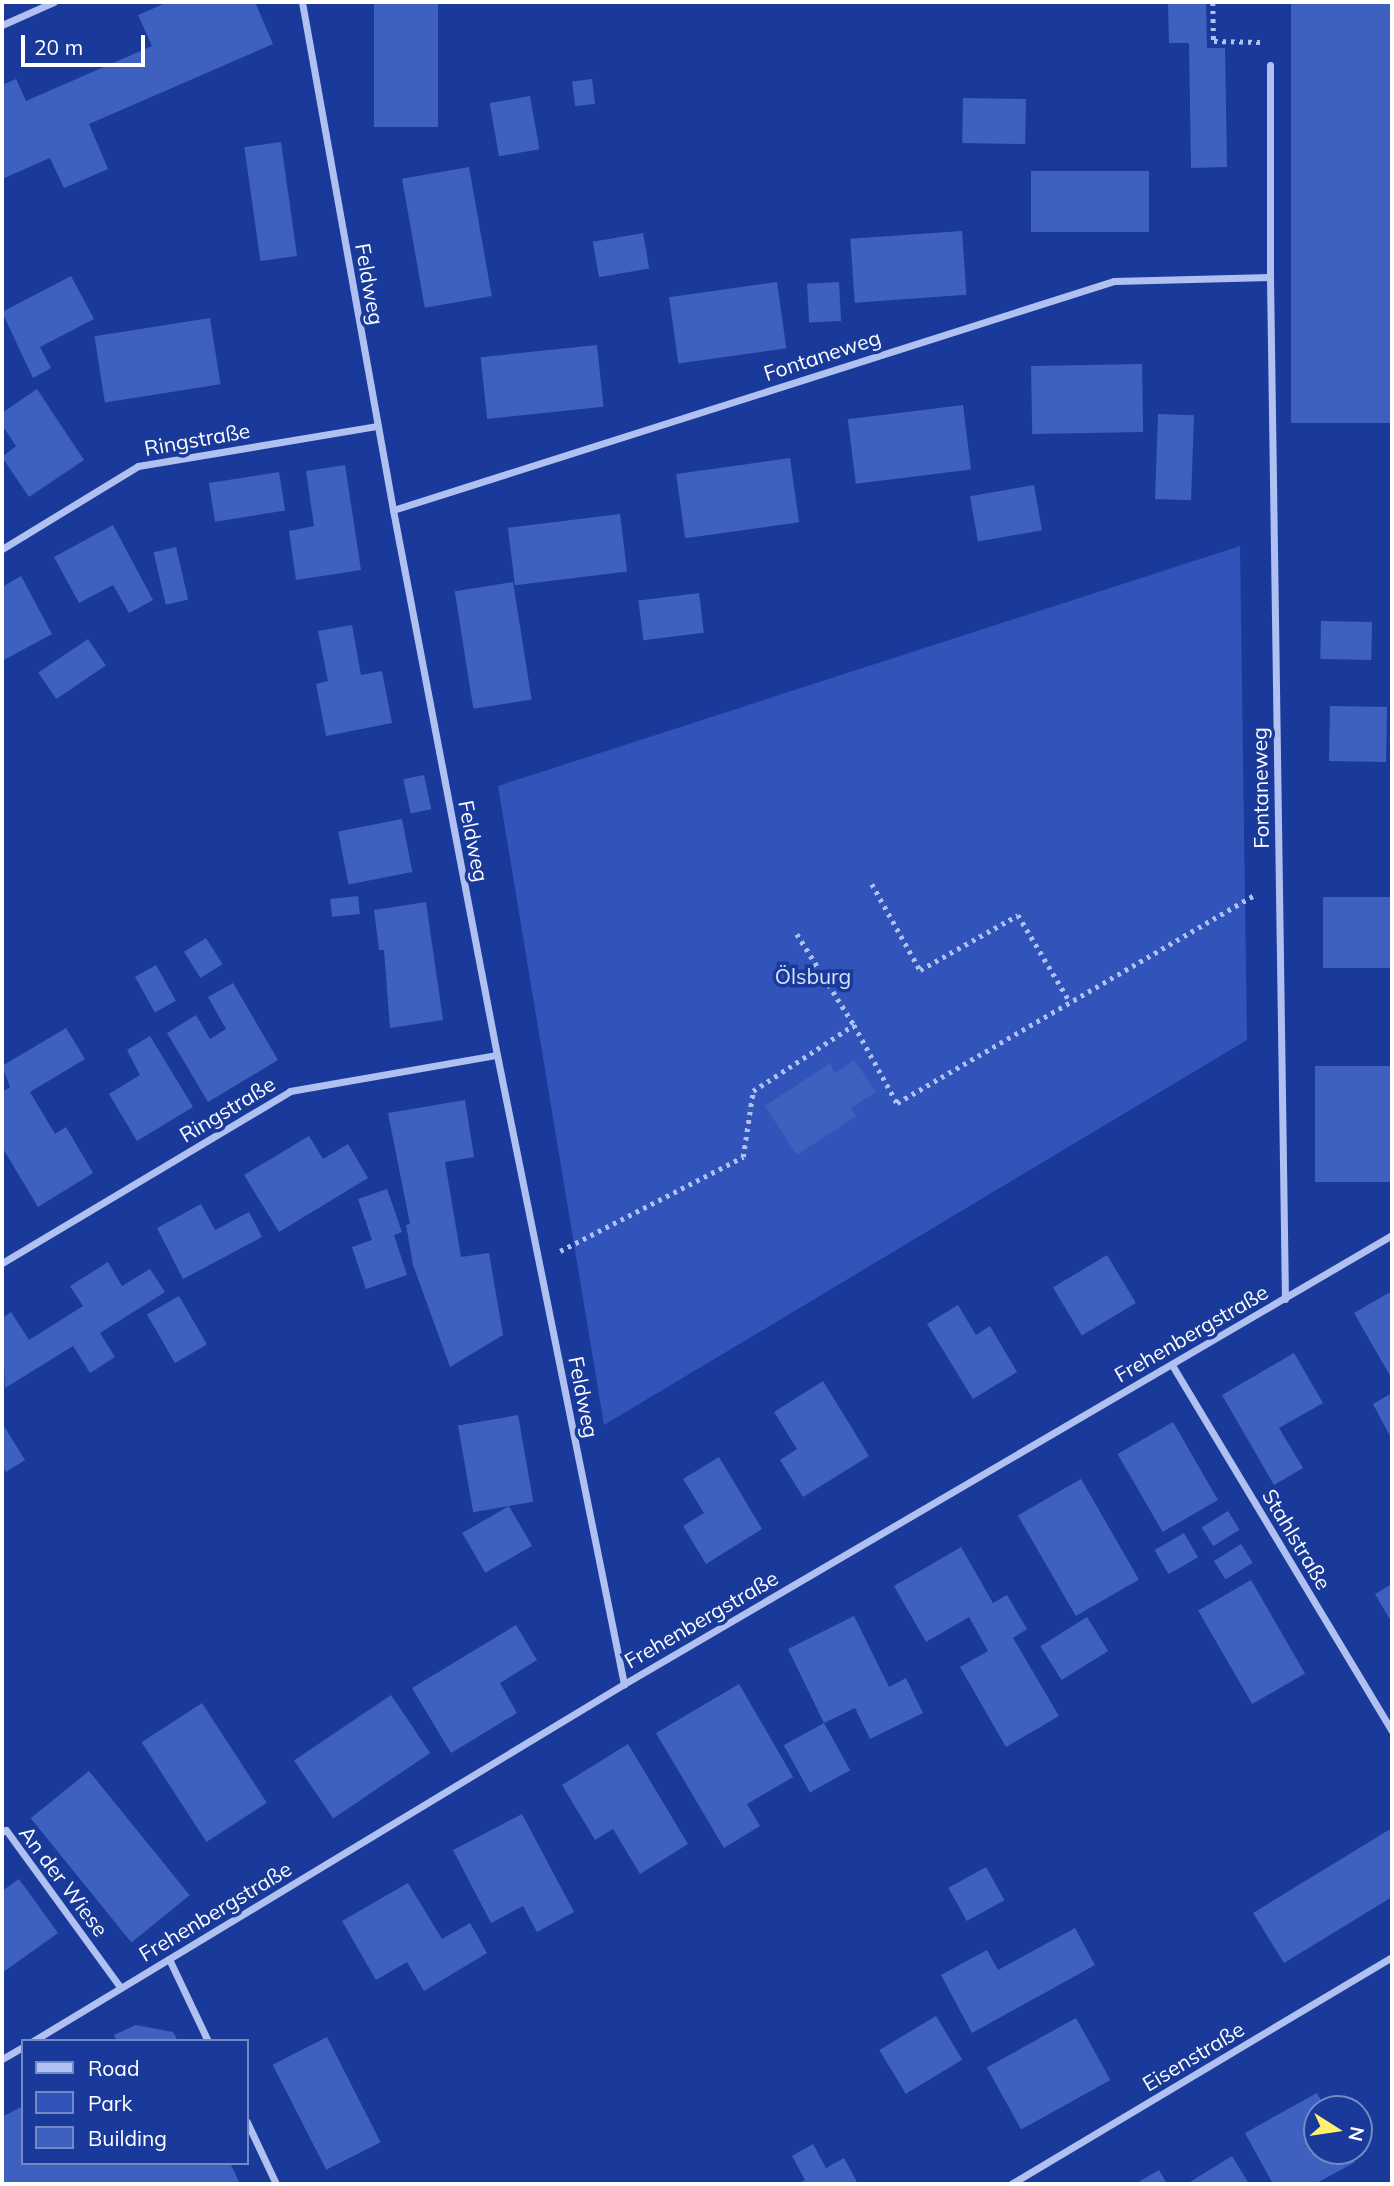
<!DOCTYPE html>
<html>
<head>
<meta charset="utf-8">
<style>
  body { margin:0 }
  #map { position:relative; width:1394px; height:2186px; overflow:hidden; background:#193a9a; font-family:Mulish,sans-serif }
  div>[style] { position:absolute }
  [style*='--x'] { left:calc(var(--x)*1px); top:calc(var(--y)*1px); width:calc(var(--w)*1px); rotate:calc(var(--a)*1deg) }
  .green>* { inset:0; background:#3054ba }
  .building>* { inset:0; background:#3e60bf; transform-origin:0 0 }
  .path>* { height:4.5px; margin-top:-2.25px; transform-origin:0; background:repeating-linear-gradient(90deg,#b0c1f1 0 3.5px,transparent 0 8.5px) }
  .minor>* { height:7px; margin:-3.5px; padding:0 3.5px; transform-origin:3.5px; border-radius:3.5px; background:#b0c1f1 }
  span { translate:-50% -50%; white-space:nowrap; text-align:center; line-height:1.15; -webkit-text-stroke:7px #193a9a; paint-order:stroke }
  .street-label { font-size:21px; color:#fff }
  .park-label { font-size:21px; color:#d7e1fc }
  .frame { position:absolute; inset:0; border:4px solid #fff; pointer-events:none }
  .legend { position:absolute; left:21px; top:2039px; width:228px; height:126px; box-sizing:border-box; background:#193a9a; border:2px solid #7589c2; margin:0; padding:9px 12px; list-style:none; font-size:21px; color:#fff }
  .legend li { display:flex; align-items:center; gap:14px; height:35px }
  .legend b { width:35px; border:2px solid #7589c2 }
  .north { position:absolute; left:1303px; top:2095px; width:70px; height:70px; box-sizing:border-box; background:#193a9a; border:2px solid #7589c2; border-radius:50%; rotate:102deg; font-size:19px; font-weight:700; line-height:28px; text-align:center; color:#fff }
  .north::after { content:''; display:block; margin:auto; width:24px; height:32px; background:#fff070; clip-path:polygon(50% 0,100% 100%,50% 72%,0 100%) }
  .scale { position:absolute; left:21px; top:35px; width:124px; height:32px; box-sizing:border-box; border:4px solid #fff; border-top:0; padding-left:9px; font-size:21px; line-height:24px; white-space:nowrap; color:#fff; -webkit-text-stroke:5px #193a9a; paint-order:stroke }
</style>
</head>
<body>
<div id="map">
  <div class="green">
    <i style="clip-path:polygon(1240px 546px,1247px 1040px,604px 1425px,498px 786px)"></i>
  </div>
  <div class="building">
    <i style="clip-path:polygon(168px 2px,255px 2px,273px 44px,89px 124px,108px 169px,64px 188px,50px 158px,2px 179px,2px 85px,16px 79px,26px 101px,152px 46px,138px 15px)"></i>
    <i style="left:374px;top:2px;width:64px;height:125px"></i>
    <i style="clip-path:polygon(1168px 2px,1206px 2px,1207px 48px,1225px 48px,1227px 167px,1191px 168px,1189px 43px,1169px 43px)"></i>
    <i style="left:1291px;top:2px;width:101px;height:421px"></i>
    <i style="left:592px;top:79px;width:25px;height:20px;rotate:83deg"></i>
    <i style="left:530px;top:96px;width:54px;height:41px;rotate:80deg"></i>
    <i style="left:963px;top:98px;width:63px;height:45px;rotate:1deg"></i>
    <i style="left:281px;top:142px;width:115px;height:37px;rotate:82deg"></i>
    <i style="left:469px;top:167px;width:131px;height:68px;rotate:80deg"></i>
    <i style="left:1031px;top:171px;width:118px;height:61px"></i>
    <i style="left:962px;top:231px;width:64px;height:112px;rotate:86deg"></i>
    <i style="left:643px;top:233px;width:36px;height:51px;rotate:80deg"></i>
    <i style="clip-path:polygon(71px 276px,94px 319px,40px 347px,51px 368px,33px 378px,2px 312px)"></i>
    <i style="left:777px;top:282px;width:67px;height:109px;rotate:82deg"></i>
    <i style="left:839px;top:282px;width:39px;height:32px;rotate:87deg"></i>
    <i style="left:210px;top:318px;width:67px;height:117px;rotate:81deg"></i>
    <i style="left:597px;top:345px;width:62px;height:117px;rotate:84deg"></i>
    <i style="left:1142px;top:364px;width:68px;height:111px;rotate:89deg"></i>
    <i style="clip-path:polygon(37px 389px,84px 460px,29px 497px,2px 457px,16px 446px,2px 425px,2px 413px)"></i>
    <i style="left:963px;top:405px;width:65px;height:116px;rotate:83deg"></i>
    <i style="left:1158px;top:414px;width:36px;height:85px;rotate:2deg"></i>
    <i style="left:790px;top:458px;width:65px;height:115px;rotate:82deg"></i>
    <i style="clip-path:polygon(345px 465px,361px 570px,296px 580px,289px 531px,314px 526px,306px 471px)"></i>
    <i style="left:279px;top:472px;width:39px;height:71px;rotate:81deg"></i>
    <i style="left:1034px;top:485px;width:46px;height:65px;rotate:80deg"></i>
    <i style="left:620px;top:514px;width:58px;height:113px;rotate:83deg"></i>
    <i style="clip-path:polygon(113px 525px,153px 600px,129px 613px,113px 585px,79px 603px,54px 557px)"></i>
    <i style="left:176px;top:547px;width:54px;height:23px;rotate:77deg"></i>
    <i style="clip-path:polygon(21px 576px,52px 634px,2px 661px,2px 587px)"></i>
    <i style="left:513px;top:582px;width:119px;height:59px;rotate:81deg"></i>
    <i style="left:699px;top:593px;width:40px;height:61px;rotate:83deg"></i>
    <i style="left:1321px;top:621px;width:51px;height:38px;rotate:1deg"></i>
    <i style="clip-path:polygon(352px 625px,361px 675px,382px 671px,392px 723px,326px 736px,316px 684px,328px 681px,318px 631px)"></i>
    <i style="left:88px;top:639px;width:32px;height:60px;rotate:56deg"></i>
    <i style="left:1330px;top:706px;width:57px;height:55px;rotate:1deg"></i>
    <i style="left:424px;top:775px;width:35px;height:21px;rotate:78deg"></i>
    <i style="left:402px;top:819px;width:54px;height:65px;rotate:79deg"></i>
    <i style="left:358px;top:896px;width:18px;height:28px;rotate:84deg"></i>
    <i style="left:1392px;top:897px;width:71px;height:69px;rotate:90deg"></i>
    <i style="clip-path:polygon(426px 902px,443px 1020px,390px 1028px,384px 950px,379px 950px,374px 910px)"></i>
    <i style="left:206px;top:938px;width:31px;height:26px;rotate:58deg"></i>
    <i style="left:156px;top:965px;width:41px;height:24px;rotate:61deg"></i>
    <i style="clip-path:polygon(233px 983px,278px 1060px,208px 1102px,167px 1033px,196px 1015px,210px 1039px,226px 1029px,208px 997px)"></i>
    <i style="clip-path:polygon(66px 1028px,85px 1059px,30px 1092px,55px 1134px,66px 1127px,93px 1173px,38px 1207px,2px 1147px,2px 1092px,10px 1087px,2px 1066px)"></i>
    <i style="clip-path:polygon(150px 1036px,193px 1107px,137px 1141px,109px 1094px,140px 1075px,127px 1050px)"></i>
    <i style="clip-path:polygon(854px 1060px,876px 1092px,851px 1108px,856px 1116px,797px 1155px,765px 1106px,830px 1063px,835px 1073px)"></i>
    <i style="left:1392px;top:1066px;width:116px;height:77px;rotate:90deg"></i>
    <i style="clip-path:polygon(465px 1100px,474px 1157px,445px 1162px,461px 1257px,489px 1253px,503px 1335px,450px 1367px,413px 1265px,406px 1225px,410px 1224px,388px 1113px)"></i>
    <i style="clip-path:polygon(309px 1136px,323px 1159px,348px 1144px,368px 1178px,279px 1232px,244px 1175px)"></i>
    <i style="clip-path:polygon(387px 1189px,402px 1232px,394px 1235px,407px 1275px,366px 1289px,352px 1247px,372px 1240px,358px 1199px)"></i>
    <i style="clip-path:polygon(201px 1204px,215px 1230px,249px 1212px,262px 1237px,183px 1279px,157px 1228px)"></i>
    <i style="left:1107px;top:1255px;width:56px;height:63px;rotate:59deg"></i>
    <i style="clip-path:polygon(108px 1262px,122px 1286px,150px 1269px,165px 1292px,100px 1333px,115px 1357px,90px 1373px,73px 1346px,5px 1388px,2px 1318px,11px 1312px,29px 1340px,83px 1306px,70px 1286px)"></i>
    <i style="clip-path:polygon(1392px 1291px,1392px 1379px,1354px 1313px)"></i>
    <i style="left:179px;top:1296px;width:56px;height:37px;rotate:60deg"></i>
    <i style="clip-path:polygon(958px 1305px,976px 1335px,990px 1326px,1017px 1372px,973px 1399px,927px 1324px)"></i>
    <i style="clip-path:polygon(1294px 1353px,1323px 1403px,1279px 1428px,1303px 1468px,1274px 1485px,1222px 1395px)"></i>
    <i style="clip-path:polygon(823px 1381px,869px 1456px,803px 1497px,780px 1460px,797px 1449px,774px 1412px)"></i>
    <i style="clip-path:polygon(1392px 1393px,1392px 1440px,1373px 1404px)"></i>
    <i style="left:518px;top:1415px;width:88px;height:61px;rotate:80deg"></i>
    <i style="left:1173px;top:1422px;width:90px;height:64px;rotate:60deg"></i>
    <i style="clip-path:polygon(2px 1423px,25px 1460px,6px 1472px,2px 1466px)"></i>
    <i style="clip-path:polygon(719px 1457px,762px 1529px,706px 1564px,683px 1526px,704px 1513px,683px 1479px)"></i>
    <i style="left:1081px;top:1479px;width:116px;height:73px;rotate:60deg"></i>
    <i style="left:509px;top:1506px;width:46px;height:54px;rotate:60deg"></i>
    <i style="left:1228px;top:1511px;width:22px;height:31px;rotate:58deg"></i>
    <i style="left:1184px;top:1533px;width:28px;height:34px;rotate:60deg"></i>
    <i style="left:1241px;top:1544px;width:22px;height:32px;rotate:58deg"></i>
    <i style="clip-path:polygon(961px 1547px,993px 1603px,1007px 1595px,1027px 1629px,1013px 1638px,1059px 1716px,1006px 1747px,960px 1667px,988px 1651px,969px 1617px,926px 1642px,894px 1586px)"></i>
    <i style="left:1251px;top:1580px;width:108px;height:61px;rotate:60deg"></i>
    <i style="clip-path:polygon(1392px 1584px,1392px 1623px,1375px 1594px)"></i>
    <i style="clip-path:polygon(854px 1616px,889px 1687px,906px 1678px,923px 1713px,870px 1739px,855px 1708px,824px 1723px,788px 1649px)"></i>
    <i style="left:1087px;top:1617px;width:40px;height:55px;rotate:58deg"></i>
    <i style="clip-path:polygon(516px 1625px,537px 1660px,500px 1683px,517px 1713px,451px 1753px,412px 1688px)"></i>
    <i style="clip-path:polygon(739px 1684px,793px 1777px,747px 1804px,760px 1826px,724px 1848px,656px 1733px)"></i>
    <i style="left:391px;top:1695px;width:70px;height:117px;rotate:56deg"></i>
    <i style="left:202px;top:1703px;width:119px;height:72px;rotate:57deg"></i>
    <i style="left:824px;top:1723px;width:54px;height:46px;rotate:61deg"></i>
    <i style="clip-path:polygon(628px 1744px,688px 1844px,640px 1874px,613px 1829px,595px 1840px,562px 1785px)"></i>
    <i style="left:89px;top:1771px;width:160px;height:75px;rotate:51deg"></i>
    <i style="clip-path:polygon(522px 1814px,574px 1912px,537px 1932px,523px 1906px,491px 1923px,453px 1850px)"></i>
    <i style="clip-path:polygon(1392px 1828px,1392px 1897px,1284px 1963px,1253px 1913px)"></i>
    <i style="left:986px;top:1867px;width:38px;height:43px;rotate:61deg"></i>
    <i style="clip-path:polygon(19px 1879px,58px 1933px,2px 1973px,2px 1891px)"></i>
    <i style="clip-path:polygon(408px 1883px,442px 1939px,470px 1923px,487px 1953px,424px 1991px,407px 1962px,376px 1980px,342px 1921px)"></i>
    <i style="clip-path:polygon(1075px 1928px,1095px 1965px,972px 2033px,941px 1975px,987px 1950px,998px 1970px)"></i>
    <i style="left:936px;top:2016px;width:51px;height:66px;rotate:59deg"></i>
    <i style="left:1076px;top:2018px;width:71px;height:102px;rotate:61deg"></i>
    <i style="clip-path:polygon(136px 2025px,173px 2032px,178px 2041px,117px 2041px,114px 2035px)"></i>
    <i style="left:327px;top:2037px;width:118px;height:61px;rotate:63deg"></i>
    <i style="clip-path:polygon(1317px 2093px,1326px 2109px,1317px 2109px,1317px 2151px,1349px 2151px,1355px 2162px,1315px 2184px,1273px 2184px,1245px 2133px)"></i>
    <i style="clip-path:polygon(23px 2106px,23px 2163px,230px 2163px,240px 2184px,2px 2184px,2px 2117px)"></i>
    <i style="clip-path:polygon(813px 2144px,826px 2168px,844px 2158px,858px 2184px,797px 2184px,805px 2180px,792px 2156px)"></i>
    <i style="clip-path:polygon(1232px 2156px,1249px 2184px,1191px 2184px,1190px 2182px)"></i>
    <i style="clip-path:polygon(1159px 2170px,1167px 2184px,1135px 2184px)"></i>
  </div>
  <div class="path">
    <i style="--x:1213;--y:2;--w:39;--a:89"></i>
    <i style="--x:1214;--y:41;--w:47;--a:1.2"></i>
    <i style="--x:872;--y:884;--w:98;--a:60.8"></i>
    <i style="--x:920;--y:970;--w:112;--a:-29.3"></i>
    <i style="--x:1018;--y:915;--w:101;--a:59.1"></i>
    <i style="--x:797;--y:934;--w:107;--a:57.9"></i>
    <i style="--x:560;--y:1251;--w:206;--a:-27.2"></i>
    <i style="--x:743;--y:1157;--w:67;--a:-81.4"></i>
    <i style="--x:753;--y:1091;--w:121;--a:-33.2"></i>
    <i style="--x:854;--y:1025;--w:89;--a:61.1"></i>
    <i style="--x:897;--y:1103;--w:413;--a:-30.2"></i>
  </div>
  <div class="minor">
    <i style="--x:302;--y:2;--w:516;--a:79.84"></i>
    <i style="--x:393;--y:510;--w:555;--a:79.2"></i>
    <i style="--x:497;--y:1055;--w:642;--a:78.59"></i>
    <i style="--x:2;--y:25;--w:57;--a:-23.9"></i>
    <i style="--x:1270;--y:65;--w:212;--a:90"></i>
    <i style="--x:393;--y:510;--w:756;--a:-17.62"></i>
    <i style="--x:1114;--y:281;--w:156;--a:-1.5"></i>
    <i style="--x:1270;--y:277;--w:1022;--a:89.16"></i>
    <i style="--x:2;--y:549;--w:159;--a:-31.4"></i>
    <i style="--x:138;--y:466;--w:243;--a:-9.5"></i>
    <i style="--x:2;--y:1263;--w:335;--a:-30.8"></i>
    <i style="--x:290;--y:1091;--w:210;--a:-9.9"></i>
    <i style="--x:1172;--y:1365;--w:427;--a:59"></i>
    <i style="--x:2;--y:1832;--w:4;--a:-27"></i>
    <i style="--x:6;--y:1830;--w:195;--a:54"></i>
    <i style="--x:169;--y:1959;--w:91;--a:64.6"></i>
    <i style="--x:33;--y:2041;--w:690;--a:-31.13"></i>
    <i style="--x:624;--y:1684;--w:890;--a:-30.31"></i>
    <i style="--x:2;--y:2059;--w:24;--a:-30"></i>
    <i style="--x:247;--y:2122;--w:68;--a:64.9"></i>
    <i style="--x:1011;--y:2184;--w:443;--a:-30.8"></i>
  </div>
  <div class="street-label">
    <span style="left:370px;top:284px;rotate:80deg">Feldweg</span>
    <span style="left:822px;top:355px;rotate:-18deg">Fontaneweg</span>
    <span style="left:197px;top:439px;rotate:-10deg">Ringstraße</span>
    <span style="left:1260px;top:788px;rotate:-91deg">Fontaneweg</span>
    <span style="left:474px;top:841px;rotate:79deg">Feldweg</span>
    <span style="left:227px;top:1109px;rotate:-31deg">Ringstraße</span>
    <span style="left:1191px;top:1333px;rotate:-30deg">Frehenbergstraße</span>
    <span style="left:584px;top:1397px;rotate:79deg">Feldweg</span>
    <span style="left:1297px;top:1539px;rotate:59deg">Stahlstraße</span>
    <span style="left:701px;top:1619px;rotate:-30deg">Frehenbergstraße</span>
    <span style="left:64px;top:1881px;rotate:53deg">An der Wiese</span>
    <span style="left:215px;top:1911px;rotate:-31deg">Frehenbergstraße</span>
    <span style="left:1193px;top:2056px;rotate:-31deg">Eisenstraße</span>
  </div>
  <div class="park-label">
    <span style="left:813px;top:976px">Ölsburg</span>
  </div>
  <div class="frame"></div>
  <ul class="legend">
  <li><b style="height:9px;background:#b0c1f1"></b>Road</li>
  <li><b style="height:19px;background:#3054ba"></b>Park</li>
  <li><b style="height:19px;background:#3e60bf"></b>Building</li>
  </ul>
  <div class="north">N</div>
  <div class="scale">20 m</div>
</div>
</body>
</html>
